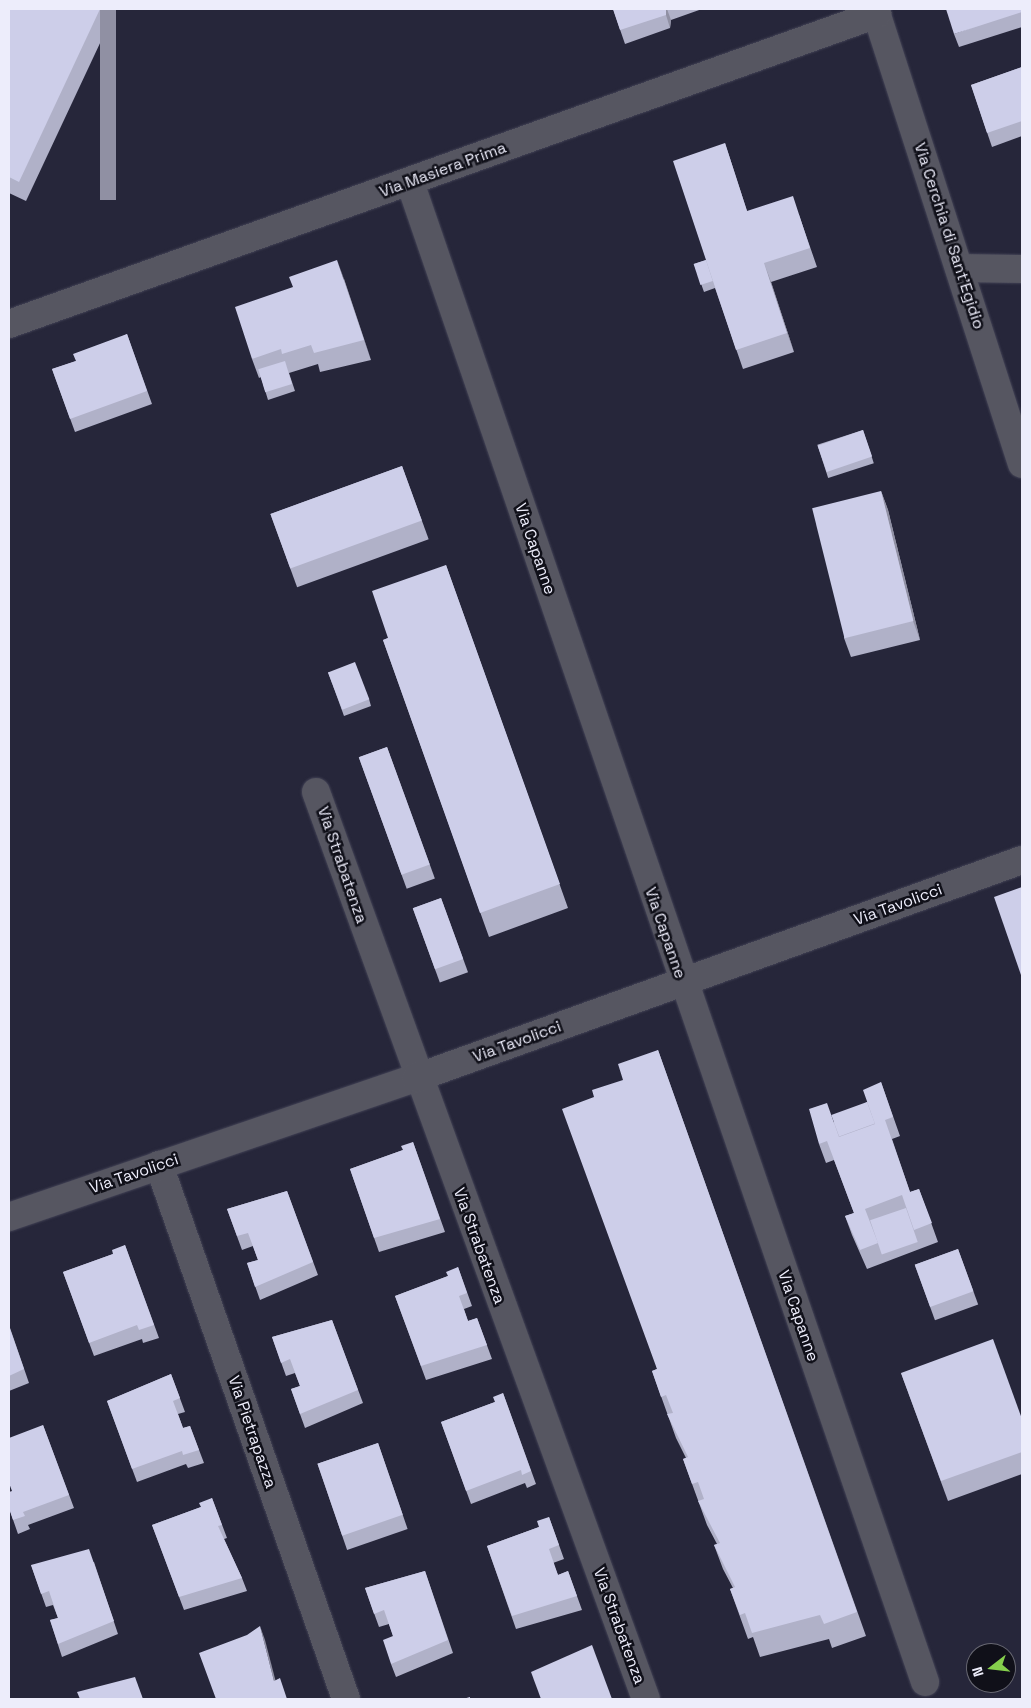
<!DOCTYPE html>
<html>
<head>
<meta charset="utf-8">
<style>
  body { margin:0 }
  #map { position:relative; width:1031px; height:1708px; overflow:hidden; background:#26263a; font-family:"Space Grotesk",sans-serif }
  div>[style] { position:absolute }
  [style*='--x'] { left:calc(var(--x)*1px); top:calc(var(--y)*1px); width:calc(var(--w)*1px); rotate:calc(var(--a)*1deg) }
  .roads { filter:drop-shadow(0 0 1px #424255) drop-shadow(0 0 1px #424255) }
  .street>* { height:28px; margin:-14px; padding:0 14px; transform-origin:14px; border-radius:14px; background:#565661 }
  .wall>* { inset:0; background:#b0b1c8; transform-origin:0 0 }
  .shaded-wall>* { inset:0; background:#9090a3; transform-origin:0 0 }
  .building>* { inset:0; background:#cdcee9; transform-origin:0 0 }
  span { translate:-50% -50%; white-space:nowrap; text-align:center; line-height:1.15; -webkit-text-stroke:5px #101019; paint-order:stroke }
  .street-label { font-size:16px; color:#ededfb }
  .frame { position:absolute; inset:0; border:10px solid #ededfb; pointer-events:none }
  .north { position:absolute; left:966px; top:1643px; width:50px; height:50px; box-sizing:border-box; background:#101019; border:1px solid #686873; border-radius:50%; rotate:254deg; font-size:14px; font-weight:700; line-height:20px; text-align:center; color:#ededfb }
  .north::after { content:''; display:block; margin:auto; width:18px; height:22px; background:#85cf4c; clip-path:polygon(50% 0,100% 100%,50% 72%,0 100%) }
</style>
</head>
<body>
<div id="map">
  <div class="roads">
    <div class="street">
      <i style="--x:875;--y:9;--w:478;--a:72.1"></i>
      <i style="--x:410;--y:182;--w:1586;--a:71.05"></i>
      <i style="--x:959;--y:268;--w:63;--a:0.9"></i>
      <i style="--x:9;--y:324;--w:922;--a:-19.65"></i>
      <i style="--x:316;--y:792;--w:965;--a:70.01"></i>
      <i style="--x:159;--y:1165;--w:566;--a:70.7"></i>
      <i style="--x:9;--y:1217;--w:430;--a:-18.9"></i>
      <i style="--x:416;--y:1078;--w:644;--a:-19.79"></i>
    </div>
  </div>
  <div class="wall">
    <i style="clip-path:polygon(9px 9px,116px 9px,26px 201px,9px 193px)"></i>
    <i style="clip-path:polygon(613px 9px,702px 9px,671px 20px,670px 28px,625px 44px)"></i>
    <i style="clip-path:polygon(1022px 9px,1022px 27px,959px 47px,954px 34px)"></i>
    <i style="clip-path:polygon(1022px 67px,1022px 136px,992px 147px,971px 85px)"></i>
    <i style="clip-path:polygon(725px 143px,747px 211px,799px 215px,817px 267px,771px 282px,794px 352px,743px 369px,715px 288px,704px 292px,694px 264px,706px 260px)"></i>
    <i style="clip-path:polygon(344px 279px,371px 360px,320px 372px,318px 364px,289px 373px,295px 391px,268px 400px,261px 377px,259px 378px,252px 359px)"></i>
    <i style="clip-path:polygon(127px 334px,152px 404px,75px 432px,52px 369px,76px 361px)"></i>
    <i style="left:863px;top:430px;width:35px;height:48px;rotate:72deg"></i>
    <i style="left:402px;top:466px;width:78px;height:140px;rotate:70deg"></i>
    <i style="clip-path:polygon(881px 491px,888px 510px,920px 640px,851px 657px,844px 638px)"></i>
    <i style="clip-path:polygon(446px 565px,568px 908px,489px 937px,383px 640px,388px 638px)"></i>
    <i style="clip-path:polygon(328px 672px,369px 699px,371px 706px,344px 716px)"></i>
    <i style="left:387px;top:747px;width:140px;height:30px;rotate:70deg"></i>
    <i style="left:441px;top:898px;width:79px;height:30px;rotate:70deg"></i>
    <i style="clip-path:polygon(658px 1050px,866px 1636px,832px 1648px,829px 1639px,760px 1657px,753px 1637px,748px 1639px,730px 1589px,733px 1588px,723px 1569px,714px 1545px,717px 1544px,707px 1525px,683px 1459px,686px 1458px,676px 1438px,652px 1371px,657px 1369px,623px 1080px)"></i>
    <i style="clip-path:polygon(881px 1082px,900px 1136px,892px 1139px,910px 1192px,919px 1189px,938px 1242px,867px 1269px,852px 1235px,845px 1216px,854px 1213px,834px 1160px,826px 1163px,819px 1144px,834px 1122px,867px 1102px)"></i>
    <i style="clip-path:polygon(413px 1142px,445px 1232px,379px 1252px,350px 1169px,403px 1150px)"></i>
    <i style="clip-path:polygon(287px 1191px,318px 1275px,260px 1300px,247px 1263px,258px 1260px,253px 1246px,242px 1250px,227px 1209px)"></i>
    <i style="clip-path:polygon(125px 1245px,159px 1338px,143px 1343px,142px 1339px,94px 1356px,63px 1272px,113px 1254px)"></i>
    <i style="left:958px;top:1249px;width:59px;height:46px;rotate:70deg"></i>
    <i style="clip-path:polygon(458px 1267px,472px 1306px,464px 1309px,468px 1321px,477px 1318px,492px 1359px,426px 1380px,395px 1296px,448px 1276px)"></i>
    <i style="clip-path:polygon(332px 1320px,363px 1403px,305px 1428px,291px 1389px,300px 1386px,295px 1373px,286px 1376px,272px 1337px)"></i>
    <i style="clip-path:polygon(9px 1325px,29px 1383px,9px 1391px)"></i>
    <i style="clip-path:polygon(901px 1373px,1022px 1419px,1022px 1474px,948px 1501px)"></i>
    <i style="clip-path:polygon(171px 1374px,185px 1412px,178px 1414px,183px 1428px,190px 1426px,204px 1463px,188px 1468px,186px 1464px,137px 1482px,107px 1401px)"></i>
    <i style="clip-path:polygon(503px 1393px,536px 1484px,527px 1488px,525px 1483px,471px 1504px,441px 1422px,495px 1402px)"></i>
    <i style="clip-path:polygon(43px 1425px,74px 1508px,28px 1525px,30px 1529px,18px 1534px,9px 1508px)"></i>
    <i style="left:378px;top:1443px;width:91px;height:64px;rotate:71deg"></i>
    <i style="clip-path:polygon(212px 1498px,227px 1538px,224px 1539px,242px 1578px,247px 1591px,184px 1610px,152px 1525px,201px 1507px)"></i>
    <i style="clip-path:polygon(549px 1517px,564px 1559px,553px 1563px,558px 1575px,568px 1571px,582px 1610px,516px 1629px,487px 1546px,539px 1527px)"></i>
    <i style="clip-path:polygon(94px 1562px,118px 1634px,62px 1657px,50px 1620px,58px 1618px,53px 1605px,46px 1607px,31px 1565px)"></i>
    <i style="clip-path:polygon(425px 1571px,453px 1653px,396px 1677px,391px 1664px,393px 1636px,389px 1624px,379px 1627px,365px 1588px)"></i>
  </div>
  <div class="shaded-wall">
    <i style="left:100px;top:9px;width:16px;height:191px"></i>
    <i style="clip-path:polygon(666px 9px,667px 9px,671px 20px,670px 28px,666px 15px)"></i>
    <i style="clip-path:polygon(337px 260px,344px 279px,371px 360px,364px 340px)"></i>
    <i style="clip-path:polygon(764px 263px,771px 282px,794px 352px,787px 333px)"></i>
    <i style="clip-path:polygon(881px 491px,888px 510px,920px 640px,913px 621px)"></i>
    <i style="clip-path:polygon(260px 1626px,265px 1640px,279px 1694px,274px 1681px)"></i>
  </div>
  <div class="building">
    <i style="clip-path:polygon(9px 9px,100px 9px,19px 182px,9px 177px)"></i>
    <i style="clip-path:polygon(613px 9px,666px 9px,666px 15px,620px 30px)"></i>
    <i style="clip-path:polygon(946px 9px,1022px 9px,1022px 12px,954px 34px)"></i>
    <i style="clip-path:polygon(1022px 67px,1022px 121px,987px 133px,971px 85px)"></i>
    <i style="clip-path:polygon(725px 143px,747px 211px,793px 196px,810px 248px,764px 263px,787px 333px,736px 350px,673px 161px)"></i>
    <i style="clip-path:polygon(337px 260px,364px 340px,314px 353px,311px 345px,282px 354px,281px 349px,252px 359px,235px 307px,293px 287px,289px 277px)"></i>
    <i style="left:706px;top:260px;width:22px;height:13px;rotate:72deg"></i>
    <i style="clip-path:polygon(127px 334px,147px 391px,70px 419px,52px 369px,76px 361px,73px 354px)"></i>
    <i style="left:285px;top:361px;width:24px;height:28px;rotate:73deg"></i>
    <i style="left:863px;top:430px;width:28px;height:48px;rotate:71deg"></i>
    <i style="left:402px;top:466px;width:58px;height:140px;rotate:70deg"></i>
    <i style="left:881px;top:491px;width:134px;height:71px;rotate:76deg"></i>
    <i style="clip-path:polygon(446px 565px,560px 884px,480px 913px,383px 640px,388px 638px,372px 591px)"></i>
    <i style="left:355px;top:662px;width:40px;height:29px;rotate:69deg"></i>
    <i style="left:387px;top:747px;width:125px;height:30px;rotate:70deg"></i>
    <i style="clip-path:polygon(1022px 887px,1022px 975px,1021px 975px,994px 897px)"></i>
    <i style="left:441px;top:898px;width:65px;height:30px;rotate:70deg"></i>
    <i style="clip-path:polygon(658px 1050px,857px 1612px,824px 1624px,820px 1615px,752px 1633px,745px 1613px,740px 1615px,730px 1589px,735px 1587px,714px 1545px,720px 1543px,698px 1501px,704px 1499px,698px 1482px,692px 1484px,683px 1459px,688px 1457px,667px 1414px,673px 1413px,666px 1395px,661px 1397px,652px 1371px,657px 1369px,562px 1109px,594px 1097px,592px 1090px,623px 1080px,618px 1064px)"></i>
    <i style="clip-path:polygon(881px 1082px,893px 1117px,885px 1120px,910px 1192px,919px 1189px,932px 1223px,914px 1230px,902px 1195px,865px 1209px,878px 1243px,860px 1250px,845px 1216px,854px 1213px,827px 1141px,819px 1144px,809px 1109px,827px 1103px,839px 1137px,875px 1124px,863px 1090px)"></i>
    <i style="left:867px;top:1102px;width:23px;height:38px;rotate:70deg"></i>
    <i style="clip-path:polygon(413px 1142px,440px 1219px,374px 1238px,350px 1169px,403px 1150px,401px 1146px)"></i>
    <i style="clip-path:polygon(287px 1191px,313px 1262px,255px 1287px,247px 1263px,258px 1260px,248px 1233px,237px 1236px,227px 1209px)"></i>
    <i style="left:906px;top:1208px;width:36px;height:38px;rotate:71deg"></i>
    <i style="clip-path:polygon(125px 1245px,154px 1325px,139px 1330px,137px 1325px,89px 1343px,63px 1272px,113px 1254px,112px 1250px)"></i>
    <i style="left:958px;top:1249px;width:45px;height:46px;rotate:70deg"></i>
    <i style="clip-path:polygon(458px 1267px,467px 1293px,459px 1296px,468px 1321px,477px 1318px,487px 1345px,421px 1366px,395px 1296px,448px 1276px,446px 1272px)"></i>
    <i style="clip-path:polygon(332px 1320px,358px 1390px,300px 1414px,291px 1389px,300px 1386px,290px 1359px,281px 1363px,272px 1337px)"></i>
    <i style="clip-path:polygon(9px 1326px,24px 1369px,9px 1376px)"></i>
    <i style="clip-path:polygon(993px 1339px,1022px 1419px,1022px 1452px,941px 1481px,901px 1373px)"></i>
    <i style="clip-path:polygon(171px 1374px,180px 1398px,173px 1401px,183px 1428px,190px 1426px,199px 1450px,183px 1455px,182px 1451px,132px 1469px,107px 1401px)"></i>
    <i style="clip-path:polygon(503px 1393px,531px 1471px,522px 1475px,521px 1470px,466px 1491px,441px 1422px,495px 1402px,493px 1397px)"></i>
    <i style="clip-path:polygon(43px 1425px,69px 1495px,23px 1512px,25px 1516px,13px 1520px,9px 1508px,9px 1492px,12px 1491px,9px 1483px,9px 1438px)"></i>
    <i style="left:378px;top:1443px;width:76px;height:64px;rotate:71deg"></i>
    <i style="clip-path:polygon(212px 1498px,222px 1525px,218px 1526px,242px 1578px,179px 1597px,152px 1525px,201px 1507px,199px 1503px)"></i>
    <i style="clip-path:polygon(549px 1517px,559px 1545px,549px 1549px,558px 1575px,568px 1571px,577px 1596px,512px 1616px,487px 1546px,539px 1527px,537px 1521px)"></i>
    <i style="clip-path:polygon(89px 1549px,114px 1621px,58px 1644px,50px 1620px,58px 1618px,49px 1591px,41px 1594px,31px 1565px)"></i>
    <i style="clip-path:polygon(425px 1571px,448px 1640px,391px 1664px,383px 1640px,393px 1636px,384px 1610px,374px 1614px,365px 1588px)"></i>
    <i style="clip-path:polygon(260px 1626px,274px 1681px,280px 1678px,287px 1699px,216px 1699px,199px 1653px,247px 1635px)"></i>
    <i style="clip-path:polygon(592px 1645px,612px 1699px,541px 1699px,531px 1672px)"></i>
    <i style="clip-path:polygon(135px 1677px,143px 1699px,80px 1699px,77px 1692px)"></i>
    <i style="clip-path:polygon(470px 1697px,470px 1699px,463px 1699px)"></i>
  </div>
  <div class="street-label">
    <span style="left:443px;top:170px;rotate:-20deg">Via Masiera Prima</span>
    <span style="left:949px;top:236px;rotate:72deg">Via Cerchia di Sant'Egidio</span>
    <span style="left:535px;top:549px;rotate:71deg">Via Capanne</span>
    <span style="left:342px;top:865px;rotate:71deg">Via Strabatenza</span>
    <span style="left:898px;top:905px;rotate:-20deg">Via Tavolicci</span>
    <span style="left:665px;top:933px;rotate:71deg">Via Capanne</span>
    <span style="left:517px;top:1042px;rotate:-20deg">Via Tavolicci</span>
    <span style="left:134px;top:1174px;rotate:-19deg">Via Tavolicci</span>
    <span style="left:479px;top:1246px;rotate:70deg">Via Strabatenza</span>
    <span style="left:798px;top:1316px;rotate:71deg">Via Capanne</span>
    <span style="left:252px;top:1432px;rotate:71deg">Via Pietrapazza</span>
    <span style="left:619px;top:1626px;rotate:70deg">Via Strabatenza</span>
  </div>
  <div class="frame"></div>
  <div class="north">N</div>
</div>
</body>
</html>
